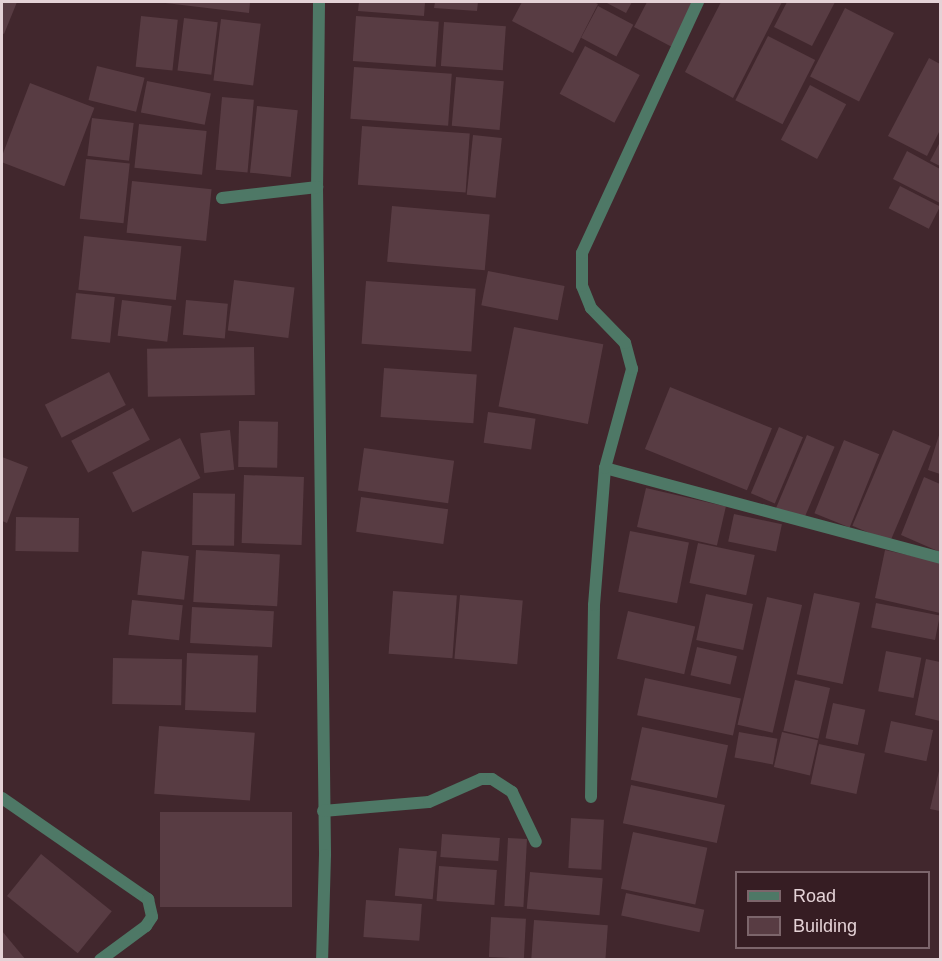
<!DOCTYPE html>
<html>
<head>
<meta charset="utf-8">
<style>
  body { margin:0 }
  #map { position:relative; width:942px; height:961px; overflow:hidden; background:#41272d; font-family:Arial,sans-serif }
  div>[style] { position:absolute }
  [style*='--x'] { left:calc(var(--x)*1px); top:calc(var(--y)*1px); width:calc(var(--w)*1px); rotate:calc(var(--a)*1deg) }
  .building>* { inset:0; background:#583c43; transform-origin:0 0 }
  .minor>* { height:12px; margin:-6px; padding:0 6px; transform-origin:6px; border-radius:6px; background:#4e7866 }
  span { translate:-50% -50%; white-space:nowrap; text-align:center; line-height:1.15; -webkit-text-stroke:5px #361d23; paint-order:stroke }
  .frame { position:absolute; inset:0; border:3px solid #e4d2d6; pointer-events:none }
  .legend { position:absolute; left:735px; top:871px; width:195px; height:78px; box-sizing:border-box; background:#361d23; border:2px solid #7c656b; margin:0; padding:8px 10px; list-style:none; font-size:18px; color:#e4d2d6 }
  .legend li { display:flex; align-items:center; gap:12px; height:30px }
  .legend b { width:30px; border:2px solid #7c656b }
</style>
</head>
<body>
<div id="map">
  <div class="building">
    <i style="clip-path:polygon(2px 2px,17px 2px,4px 34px,2px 33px)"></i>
    <i style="clip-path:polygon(157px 2px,250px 2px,249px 13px)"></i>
    <i style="clip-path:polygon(359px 2px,425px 2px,424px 16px,358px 11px)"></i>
    <i style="clip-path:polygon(435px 2px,478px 2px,477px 11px,434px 8px)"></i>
    <i style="clip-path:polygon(522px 2px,594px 2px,598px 4px,573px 53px,512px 21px)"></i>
    <i style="clip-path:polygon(605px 2px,632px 2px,626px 13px)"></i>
    <i style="clip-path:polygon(647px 2px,695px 2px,672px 47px,634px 27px)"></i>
    <i style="clip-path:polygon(721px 2px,782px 2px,733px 98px,685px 72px)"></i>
    <i style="clip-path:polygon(787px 2px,835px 2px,812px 46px,774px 27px)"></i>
    <i style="left:598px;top:6px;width:40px;height:36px;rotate:28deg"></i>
    <i style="left:845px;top:8px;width:55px;height:77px;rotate:27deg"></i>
    <i style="left:141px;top:16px;width:37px;height:51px;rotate:6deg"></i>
    <i style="left:356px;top:16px;width:83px;height:45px;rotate:4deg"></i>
    <i style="left:184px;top:18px;width:34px;height:53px;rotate:7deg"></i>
    <i style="left:221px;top:19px;width:40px;height:62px;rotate:7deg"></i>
    <i style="left:444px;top:22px;width:62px;height:44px;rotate:4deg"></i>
    <i style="left:768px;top:36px;width:53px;height:72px;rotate:27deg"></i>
    <i style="left:585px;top:46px;width:62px;height:54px;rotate:28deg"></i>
    <i style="clip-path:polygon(929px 58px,940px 64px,940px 130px,927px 156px,888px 136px)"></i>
    <i style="left:97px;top:66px;width:49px;height:35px;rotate:14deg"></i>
    <i style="left:354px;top:67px;width:98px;height:52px;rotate:4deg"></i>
    <i style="left:456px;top:77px;width:48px;height:49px;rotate:5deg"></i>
    <i style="left:147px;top:81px;width:65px;height:32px;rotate:11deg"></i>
    <i style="left:30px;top:83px;width:69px;height:84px;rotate:21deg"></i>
    <i style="left:810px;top:85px;width:41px;height:62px;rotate:28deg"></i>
    <i style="left:222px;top:97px;width:32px;height:73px;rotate:5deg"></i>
    <i style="left:257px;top:106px;width:41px;height:67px;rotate:6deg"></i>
    <i style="left:92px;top:118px;width:42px;height:38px;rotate:7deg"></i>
    <i style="left:139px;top:124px;width:68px;height:44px;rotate:6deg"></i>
    <i style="left:362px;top:126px;width:108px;height:59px;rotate:4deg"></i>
    <i style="left:473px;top:135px;width:29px;height:60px;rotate:6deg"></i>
    <i style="clip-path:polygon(940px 142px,940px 166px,930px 161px)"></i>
    <i style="clip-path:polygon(907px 151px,940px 169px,940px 203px,893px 179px)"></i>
    <i style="left:86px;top:159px;width:44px;height:60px;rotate:6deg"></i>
    <i style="left:132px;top:181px;width:80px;height:52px;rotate:6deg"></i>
    <i style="left:900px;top:186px;width:45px;height:25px;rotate:27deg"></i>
    <i style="left:392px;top:206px;width:98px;height:56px;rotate:5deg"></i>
    <i style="left:84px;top:236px;width:98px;height:54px;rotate:6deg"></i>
    <i style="left:488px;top:271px;width:78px;height:35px;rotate:11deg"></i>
    <i style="left:234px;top:280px;width:61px;height:51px;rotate:7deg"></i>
    <i style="left:366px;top:281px;width:110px;height:63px;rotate:4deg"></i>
    <i style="left:76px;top:293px;width:39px;height:46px;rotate:6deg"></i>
    <i style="left:122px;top:300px;width:50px;height:36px;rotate:7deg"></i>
    <i style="left:186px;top:300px;width:42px;height:35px;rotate:5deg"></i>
    <i style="left:514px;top:327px;width:91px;height:81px;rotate:11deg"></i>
    <i style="left:254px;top:347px;width:48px;height:107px;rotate:89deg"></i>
    <i style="left:384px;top:368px;width:93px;height:49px;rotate:4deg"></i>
    <i style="left:109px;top:372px;width:37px;height:72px;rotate:63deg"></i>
    <i style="left:670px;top:387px;width:110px;height:67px;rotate:22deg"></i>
    <i style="left:133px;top:408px;width:36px;height:70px;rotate:62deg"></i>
    <i style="left:488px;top:412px;width:48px;height:31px;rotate:8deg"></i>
    <i style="left:239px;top:421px;width:39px;height:46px;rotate:1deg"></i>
    <i style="left:779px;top:427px;width:26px;height:72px;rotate:23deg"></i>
    <i style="left:230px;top:430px;width:40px;height:30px;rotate:84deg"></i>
    <i style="left:893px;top:430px;width:41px;height:104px;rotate:23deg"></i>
    <i style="clip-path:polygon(940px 432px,940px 474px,928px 470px)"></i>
    <i style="left:807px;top:435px;width:30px;height:80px;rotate:23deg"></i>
    <i style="left:180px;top:438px;width:45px;height:76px;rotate:63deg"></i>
    <i style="left:844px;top:440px;width:38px;height:79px;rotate:22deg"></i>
    <i style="left:364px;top:448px;width:91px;height:43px;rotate:8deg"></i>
    <i style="clip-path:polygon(2px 457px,28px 467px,7px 523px,2px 521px)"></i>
    <i style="left:244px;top:475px;width:60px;height:68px;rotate:2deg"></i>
    <i style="clip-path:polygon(924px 477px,940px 484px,940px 552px,901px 535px)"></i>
    <i style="left:646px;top:488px;width:82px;height:40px;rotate:13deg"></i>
    <i style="left:193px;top:493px;width:42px;height:52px;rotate:1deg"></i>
    <i style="left:361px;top:497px;width:88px;height:35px;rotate:8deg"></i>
    <i style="left:734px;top:514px;width:49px;height:28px;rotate:12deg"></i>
    <i style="left:16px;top:517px;width:63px;height:34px;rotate:1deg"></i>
    <i style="left:630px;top:531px;width:60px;height:62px;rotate:11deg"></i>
    <i style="left:698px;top:543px;width:58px;height:41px;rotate:12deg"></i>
    <i style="left:196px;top:550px;width:84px;height:52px;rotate:3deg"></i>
    <i style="clip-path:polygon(885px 550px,940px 562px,940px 613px,875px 598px)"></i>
    <i style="left:142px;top:551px;width:47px;height:44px;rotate:6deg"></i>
    <i style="left:393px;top:591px;width:64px;height:63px;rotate:4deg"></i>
    <i style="left:814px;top:593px;width:47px;height:83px;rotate:12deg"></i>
    <i style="left:706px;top:594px;width:48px;height:47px;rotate:12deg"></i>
    <i style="left:460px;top:595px;width:63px;height:64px;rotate:5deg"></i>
    <i style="left:767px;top:597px;width:36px;height:131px;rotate:13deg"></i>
    <i style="left:132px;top:600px;width:51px;height:35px;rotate:6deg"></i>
    <i style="left:876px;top:603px;width:65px;height:25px;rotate:11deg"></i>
    <i style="left:192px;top:607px;width:82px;height:36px;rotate:3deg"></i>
    <i style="left:628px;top:611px;width:69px;height:49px;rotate:13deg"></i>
    <i style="left:697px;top:647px;width:41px;height:29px;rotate:13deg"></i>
    <i style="left:886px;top:651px;width:36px;height:41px;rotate:11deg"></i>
    <i style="left:187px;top:653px;width:71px;height:57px;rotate:2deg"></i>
    <i style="left:113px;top:658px;width:69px;height:46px;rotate:1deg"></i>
    <i style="clip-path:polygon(926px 659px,940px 662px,940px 721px,915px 715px)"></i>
    <i style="left:645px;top:678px;width:98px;height:38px;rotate:12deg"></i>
    <i style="left:795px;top:680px;width:36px;height:52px;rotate:13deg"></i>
    <i style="left:833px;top:703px;width:33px;height:36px;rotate:12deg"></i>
    <i style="left:891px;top:721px;width:43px;height:32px;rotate:12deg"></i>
    <i style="left:159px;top:726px;width:96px;height:68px;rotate:4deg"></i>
    <i style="left:642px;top:727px;width:88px;height:54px;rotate:12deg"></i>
    <i style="left:739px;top:732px;width:39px;height:26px;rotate:10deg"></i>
    <i style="left:782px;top:732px;width:37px;height:36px;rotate:13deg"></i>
    <i style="left:819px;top:744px;width:47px;height:41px;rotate:12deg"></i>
    <i style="clip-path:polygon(939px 771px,940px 772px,940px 811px,930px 809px)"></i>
    <i style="left:631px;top:785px;width:96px;height:39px;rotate:12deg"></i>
    <i style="left:160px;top:812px;width:132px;height:95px"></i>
    <i style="left:571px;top:818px;width:33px;height:50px;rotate:3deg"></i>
    <i style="left:633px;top:832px;width:76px;height:58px;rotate:12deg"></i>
    <i style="left:442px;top:834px;width:58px;height:23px;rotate:4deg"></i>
    <i style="left:508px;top:838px;width:19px;height:68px;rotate:3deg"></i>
    <i style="left:399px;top:848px;width:38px;height:48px;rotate:5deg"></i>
    <i style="left:41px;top:854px;width:91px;height:54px;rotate:39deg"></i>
    <i style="left:439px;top:866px;width:58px;height:35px;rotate:4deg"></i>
    <i style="left:530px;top:872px;width:73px;height:37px;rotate:5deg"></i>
    <i style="left:626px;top:893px;width:80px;height:23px;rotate:12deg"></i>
    <i style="left:366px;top:900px;width:56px;height:37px;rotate:4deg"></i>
    <i style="left:491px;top:917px;width:35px;height:40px;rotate:3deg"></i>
    <i style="left:534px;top:920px;width:74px;height:40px;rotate:4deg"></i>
    <i style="clip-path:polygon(2px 931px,26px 960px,2px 960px)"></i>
  </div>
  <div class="minor">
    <i style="--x:319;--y:2;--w:185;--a:90.6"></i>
    <i style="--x:317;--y:187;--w:668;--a:89.31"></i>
    <i style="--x:325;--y:855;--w:105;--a:91.6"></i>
    <i style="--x:222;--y:198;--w:96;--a:-6.6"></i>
    <i style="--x:605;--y:468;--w:347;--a:15"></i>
    <i style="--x:591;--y:797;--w:192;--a:-89.1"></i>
    <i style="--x:594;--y:605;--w:137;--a:-85.4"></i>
    <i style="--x:605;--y:468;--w:103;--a:-74.7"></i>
    <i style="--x:632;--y:369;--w:27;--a:-105"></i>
    <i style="--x:625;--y:343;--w:49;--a:-134.2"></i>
    <i style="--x:591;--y:308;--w:24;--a:-112"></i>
    <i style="--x:582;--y:286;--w:33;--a:-90"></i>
    <i style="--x:582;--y:253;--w:277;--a:-65.2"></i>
    <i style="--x:2;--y:798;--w:178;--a:34.7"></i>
    <i style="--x:148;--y:899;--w:18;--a:77"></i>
    <i style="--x:152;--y:917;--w:11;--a:124"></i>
    <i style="--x:146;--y:926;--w:57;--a:143.5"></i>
    <i style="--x:323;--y:811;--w:106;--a:-4.9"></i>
    <i style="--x:429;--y:802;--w:57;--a:-23.9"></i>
    <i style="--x:481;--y:779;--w:11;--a:0"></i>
    <i style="--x:492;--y:779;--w:24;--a:33"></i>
    <i style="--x:512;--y:792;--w:55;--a:64.4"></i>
  </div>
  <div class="frame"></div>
  <ul class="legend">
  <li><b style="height:8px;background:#4e7866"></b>Road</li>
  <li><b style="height:16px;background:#583c43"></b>Building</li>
  </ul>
</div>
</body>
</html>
